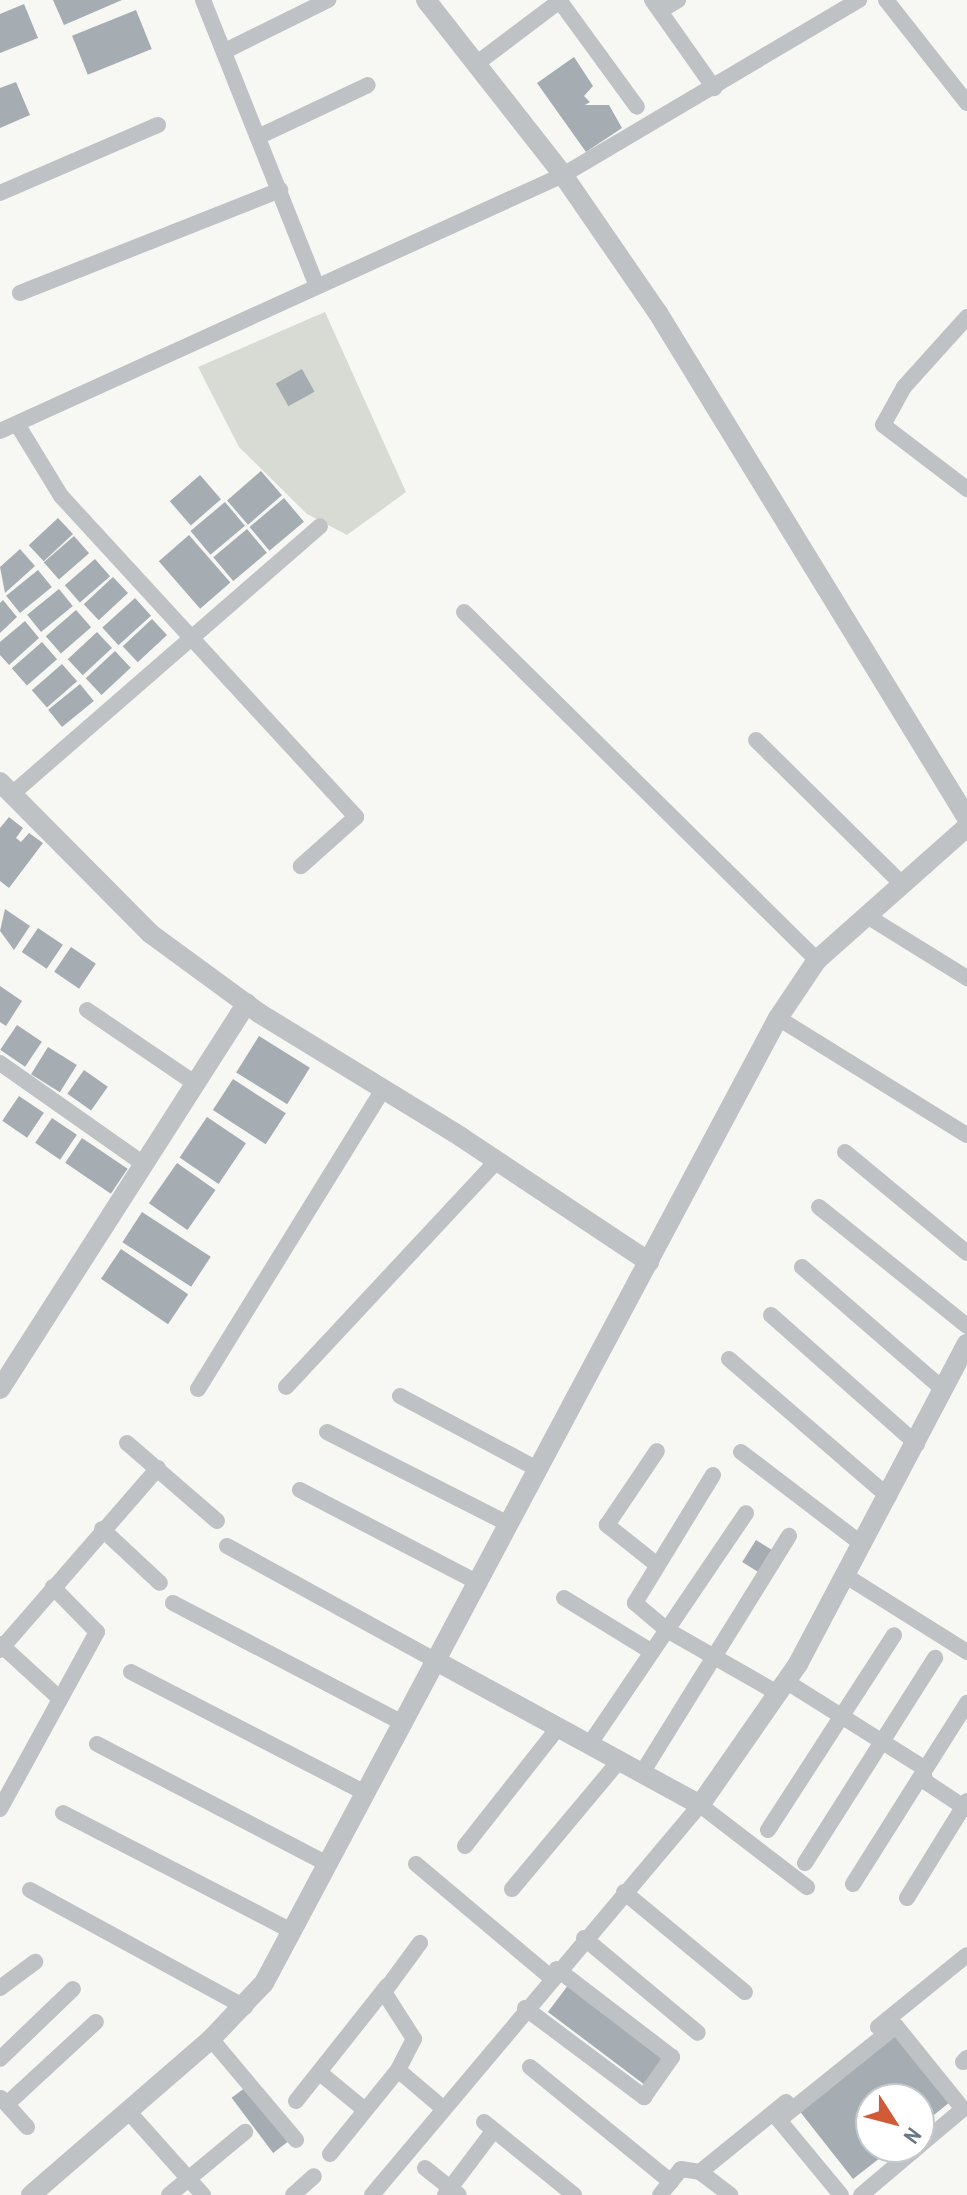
<!DOCTYPE html>
<html>
<head>
<meta charset="utf-8">
<style>
  body { margin:0 }
  #map { position:relative; width:967px; height:2195px; overflow:hidden; background:#f7f7f4; font-family:"Archivo Narrow",sans-serif }
  div>[style] { position:absolute }
  [style*='--x'] { left:calc(var(--x)*1px); top:calc(var(--y)*1px); width:calc(var(--w)*1px); rotate:calc(var(--a)*1deg) }
  .green>* { inset:0; background:#d7dbd4 }
  .building>* { inset:0; background:#a6adb2; transform-origin:0 0 }
  .minor>* { height:16px; margin:-8px; padding:0 8px; transform-origin:8px; border-radius:8px; background:#bec2c5 }
  .tertiary>* { height:20px; margin:-10px; padding:0 10px; transform-origin:10px; border-radius:10px; background:#bec2c5 }
  span { translate:-50% -50%; white-space:nowrap; text-align:center; line-height:1.15; -webkit-text-stroke:8px #fff; paint-order:stroke }
  .north { position:absolute; left:855px; top:2083px; width:80px; height:80px; box-sizing:border-box; background:#fff; border:2px solid #c3c9cd; border-radius:50%; rotate:126deg; font-size:22px; font-weight:700; line-height:32px; text-align:center; color:#697782 }
  .north::after { content:''; display:block; margin:auto; width:28px; height:36px; background:#d15b39; clip-path:polygon(50% 0,100% 100%,50% 72%,0 100%) }
</style>
</head>
<body>
<div id="map">
  <div class="green">
    <i style="clip-path:polygon(325px 312px,406px 492px,347px 535px,307px 514px,239px 447px,198px 367px)"></i>
  </div>
  <div class="building">
    <i style="clip-path:polygon(53px 0,122px 0,64px 25px)"></i>
    <i style="clip-path:polygon(24px 4px,38px 38px,0 53px,0 14px)"></i>
    <i style="left:136px;top:10px;width:42px;height:69px;rotate:68deg"></i>
    <i style="clip-path:polygon(574px 57px,593px 86px,584px 96px,590px 102px,585px 105px,609px 105px,622px 128px,586px 152px,537px 83px)"></i>
    <i style="clip-path:polygon(16px 82px,30px 115px,0 128px,0 88px)"></i>
    <i style="left:302px;top:369px;width:26px;height:30px;rotate:61deg"></i>
    <i style="left:261px;top:471px;width:32px;height:45px;rotate:49deg"></i>
    <i style="left:200px;top:475px;width:32px;height:40px;rotate:49deg"></i>
    <i style="left:284px;top:498px;width:31px;height:45px;rotate:50deg"></i>
    <i style="left:225px;top:502px;width:31px;height:45px;rotate:50deg"></i>
    <i style="left:58px;top:518px;width:22px;height:40px;rotate:47deg"></i>
    <i style="left:247px;top:529px;width:31px;height:44px;rotate:50deg"></i>
    <i style="left:189px;top:535px;width:63px;height:40px;rotate:49deg"></i>
    <i style="left:74px;top:536px;width:23px;height:40px;rotate:49deg"></i>
    <i style="clip-path:polygon(20px 549px,35px 566px,5px 593px,0 567px)"></i>
    <i style="left:95px;top:559px;width:23px;height:40px;rotate:49deg"></i>
    <i style="left:38px;top:570px;width:22px;height:41px;rotate:51deg"></i>
    <i style="left:113px;top:577px;width:22px;height:40px;rotate:47deg"></i>
    <i style="left:59px;top:589px;width:22px;height:41px;rotate:51deg"></i>
    <i style="left:135px;top:598px;width:24px;height:44px;rotate:48deg"></i>
    <i style="clip-path:polygon(3px 600px,17px 617px,0 633px,0 603px)"></i>
    <i style="left:76px;top:610px;width:23px;height:40px;rotate:49deg"></i>
    <i style="left:152px;top:619px;width:22px;height:40px;rotate:47deg"></i>
    <i style="clip-path:polygon(25px 621px,39px 638px,9px 665px,0 655px,0 642px)"></i>
    <i style="left:97px;top:632px;width:22px;height:40px;rotate:47deg"></i>
    <i style="left:42px;top:642px;width:23px;height:40px;rotate:49deg"></i>
    <i style="left:115px;top:651px;width:23px;height:40px;rotate:47deg"></i>
    <i style="left:62px;top:664px;width:23px;height:40px;rotate:49deg"></i>
    <i style="left:80px;top:684px;width:22px;height:41px;rotate:51deg"></i>
    <i style="clip-path:polygon(9px 817px,23px 828px,16px 838px,21px 842px,29px 833px,43px 843px,9px 888px,0 881px,0 828px)"></i>
    <i style="clip-path:polygon(5px 909px,30px 926px,14px 950px,0 931px)"></i>
    <i style="left:38px;top:928px;width:30px;height:29px;rotate:34deg"></i>
    <i style="left:71px;top:947px;width:30px;height:30px;rotate:34deg"></i>
    <i style="clip-path:polygon(0 986px,22px 1001px,6px 1026px,0 1022px)"></i>
    <i style="left:17px;top:1025px;width:30px;height:30px;rotate:34deg"></i>
    <i style="left:259px;top:1036px;width:60px;height:43px;rotate:32deg"></i>
    <i style="left:48px;top:1047px;width:34px;height:32px;rotate:32deg"></i>
    <i style="left:84px;top:1070px;width:29px;height:29px;rotate:35deg"></i>
    <i style="left:233px;top:1079px;width:63px;height:37px;rotate:33deg"></i>
    <i style="left:19px;top:1096px;width:30px;height:30px;rotate:34deg"></i>
    <i style="left:207px;top:1117px;width:47px;height:49px;rotate:34deg"></i>
    <i style="left:52px;top:1118px;width:30px;height:30px;rotate:34deg"></i>
    <i style="left:82px;top:1138px;width:55px;height:30px;rotate:34deg"></i>
    <i style="left:177px;top:1163px;width:47px;height:49px;rotate:35deg"></i>
    <i style="left:142px;top:1212px;width:82px;height:36px;rotate:33deg"></i>
    <i style="left:121px;top:1249px;width:81px;height:36px;rotate:34deg"></i>
    <i style="left:756px;top:1540px;width:25px;height:26px;rotate:32deg"></i>
    <i style="left:569px;top:1984px;width:121px;height:35px;rotate:37deg"></i>
    <i style="clip-path:polygon(895px 2032px,950px 2102px,919px 2127px,919px 2099px,871px 2099px,871px 2147px,894px 2147px,853px 2179px,798px 2109px)"></i>
    <i style="left:246px;top:2087px;width:69px;height:18px;rotate:53deg"></i>
  </div>
  <div class="minor">
    <i style="--x:203;--y:0;--w:306;--a:68.3"></i>
    <i style="--x:559;--y:0;--w:132;--a:53.9"></i>
    <i style="--x:652;--y:0;--w:108;--a:54.8"></i>
    <i style="--x:886;--y:0;--w:131;--a:51.8"></i>
    <i style="--x:660;--y:11;--w:21;--a:-31"></i>
    <i style="--x:227;--y:50;--w:113;--a:-26.3"></i>
    <i style="--x:476;--y:64;--w:106;--a:-37"></i>
    <i style="--x:260;--y:136;--w:119;--a:-25.3"></i>
    <i style="--x:0;--y:193;--w:172;--a:-23.3"></i>
    <i style="--x:20;--y:293;--w:280;--a:-21.6"></i>
    <i style="--x:967;--y:317;--w:94;--a:132"></i>
    <i style="--x:904;--y:387;--w:43;--a:118.9"></i>
    <i style="--x:883;--y:425;--w:106;--a:37.3"></i>
    <i style="--x:17;--y:424;--w:84;--a:58.6"></i>
    <i style="--x:61;--y:496;--w:436;--a:47.4"></i>
    <i style="--x:356;--y:817;--w:74;--a:138.3"></i>
    <i style="--x:0;--y:431;--w:618;--a:-24.45"></i>
    <i style="--x:563;--y:175;--w:344;--a:-30.6"></i>
    <i style="--x:464;--y:612;--w:496;--a:44.6"></i>
    <i style="--x:756;--y:740;--w:205;--a:44.6"></i>
    <i style="--x:12;--y:794;--w:408;--a:-41"></i>
    <i style="--x:867;--y:916;--w:118;--a:31.8"></i>
    <i style="--x:87;--y:1010;--w:132;--a:34.2"></i>
    <i style="--x:778;--y:1018;--w:222;--a:31.8"></i>
    <i style="--x:0;--y:1063;--w:177;--a:35.1"></i>
    <i style="--x:845;--y:1152;--w:158;--a:39.6"></i>
    <i style="--x:819;--y:1207;--w:190;--a:38.8"></i>
    <i style="--x:802;--y:1267;--w:188;--a:40.9"></i>
    <i style="--x:771;--y:1315;--w:195;--a:41.5"></i>
    <i style="--x:729;--y:1359;--w:211;--a:40.8"></i>
    <i style="--x:286;--y:1387;--w:308;--a:-47"></i>
    <i style="--x:198;--y:1389;--w:352;--a:-58.3"></i>
    <i style="--x:400;--y:1396;--w:157;--a:28"></i>
    <i style="--x:327;--y:1432;--w:205;--a:26.9"></i>
    <i style="--x:127;--y:1443;--w:119;--a:40.9"></i>
    <i style="--x:741;--y:1452;--w:153;--a:37.3"></i>
    <i style="--x:713;--y:1475;--w:150;--a:121.4"></i>
    <i style="--x:635;--y:1603;--w:42;--a:40.2"></i>
    <i style="--x:667;--y:1630;--w:129;--a:29.7"></i>
    <i style="--x:300;--y:1490;--w:202;--a:27.5"></i>
    <i style="--x:102;--y:1529;--w:79;--a:43"></i>
    <i style="--x:227;--y:1546;--w:241;--a:28.8"></i>
    <i style="--x:656;--y:1564;--w:63;--a:-141.5"></i>
    <i style="--x:607;--y:1525;--w:89;--a:-56"></i>
    <i style="--x:846;--y:1576;--w:143;--a:32.1"></i>
    <i style="--x:564;--y:1598;--w:103;--a:31.5"></i>
    <i style="--x:173;--y:1603;--w:261;--a:27.6"></i>
    <i style="--x:0;--y:1644;--w:81;--a:42.5"></i>
    <i style="--x:0;--y:1650;--w:241;--a:-49"></i>
    <i style="--x:131;--y:1672;--w:263;--a:27.3"></i>
    <i style="--x:787;--y:1682;--w:158;--a:32.1"></i>
    <i style="--x:921;--y:1766;--w:17;--a:73"></i>
    <i style="--x:926;--y:1782;--w:49;--a:33.4"></i>
    <i style="--x:97;--y:1744;--w:260;--a:27.5"></i>
    <i style="--x:589;--y:1745;--w:280;--a:-55.9"></i>
    <i style="--x:642;--y:1773;--w:279;--a:-58.2"></i>
    <i style="--x:0;--y:1809;--w:202;--a:-61.3"></i>
    <i style="--x:97;--y:1632;--w:63;--a:-134.4"></i>
    <i style="--x:63;--y:1813;--w:258;--a:27.3"></i>
    <i style="--x:768;--y:1830;--w:232;--a:-57.1"></i>
    <i style="--x:465;--y:1846;--w:150;--a:-51.8"></i>
    <i style="--x:805;--y:1863;--w:243;--a:-57.6"></i>
    <i style="--x:416;--y:1864;--w:175;--a:40.1"></i>
    <i style="--x:853;--y:1884;--w:214;--a:-57.8"></i>
    <i style="--x:512;--y:1889;--w:167;--a:-50.1"></i>
    <i style="--x:30;--y:1890;--w:245;--a:28.6"></i>
    <i style="--x:624;--y:1892;--w:157;--a:39.6"></i>
    <i style="--x:907;--y:1898;--w:114;--a:-58.3"></i>
    <i style="--x:584;--y:1938;--w:148;--a:39.8"></i>
    <i style="--x:0;--y:1988;--w:44;--a:-36.6"></i>
    <i style="--x:525;--y:2008;--w:149;--a:36.8"></i>
    <i style="--x:644;--y:2097;--w:49;--a:-55"></i>
    <i style="--x:672;--y:2057;--w:145;--a:-142.6"></i>
    <i style="--x:878;--y:2027;--w:114;--a:-39"></i>
    <i style="--x:211;--y:2039;--w:132;--a:49.9"></i>
    <i style="--x:0;--y:2059;--w:101;--a:-43.8"></i>
    <i style="--x:963;--y:2062;--w:6;--a:-45"></i>
    <i style="--x:530;--y:2067;--w:182;--a:39.2"></i>
    <i style="--x:398;--y:2070;--w:35;--a:-63"></i>
    <i style="--x:414;--y:2039;--w:56;--a:-122.6"></i>
    <i style="--x:384;--y:1992;--w:61;--a:-53.7"></i>
    <i style="--x:320;--y:2073;--w:58;--a:39.4"></i>
    <i style="--x:1;--y:2098;--w:39;--a:48"></i>
    <i style="--x:296;--y:2101;--w:147;--a:-51.6"></i>
    <i style="--x:7;--y:2104;--w:121;--a:-42.7"></i>
    <i style="--x:128;--y:2111;--w:113;--a:48.2"></i>
    <i style="--x:484;--y:2122;--w:116;--a:39"></i>
    <i style="--x:330;--y:2154;--w:108;--a:-51"></i>
    <i style="--x:398;--y:2070;--w:60;--a:40.3"></i>
    <i style="--x:425;--y:2168;--w:43;--a:38.5"></i>
    <i style="--x:700;--y:2172;--w:111;--a:-39.1"></i>
    <i style="--x:169;--y:2195;--w:99;--a:-39.7"></i>
    <i style="--x:293;--y:2195;--w:28;--a:-42"></i>
    <i style="--x:372;--y:2195;--w:510;--a:-49.94"></i>
    <i style="--x:700;--y:1805;--w:135;--a:37.5"></i>
    <i style="--x:445;--y:2195;--w:81;--a:-53"></i>
    <i style="--x:660;--y:2195;--w:33;--a:-51"></i>
    <i style="--x:681;--y:2169;--w:19;--a:9"></i>
    <i style="--x:700;--y:2172;--w:38;--a:37"></i>
    <i style="--x:841;--y:2195;--w:97;--a:-129.6"></i>
    <i style="--x:779;--y:2120;--w:150;--a:-38.8"></i>
    <i style="--x:896;--y:2026;--w:107;--a:51.1"></i>
    <i style="--x:963;--y:2109;--w:57;--a:139.9"></i>
    <i style="--x:861;--y:2195;--w:75;--a:-40.1"></i>
  </div>
  <div class="tertiary">
    <i style="--x:426;--y:0;--w:222;--a:51.9"></i>
    <i style="--x:563;--y:175;--w:168;--a:55.5"></i>
    <i style="--x:658;--y:313;--w:592;--a:58.54"></i>
    <i style="--x:0;--y:782;--w:214;--a:45.2"></i>
    <i style="--x:151;--y:934;--w:134;--a:36.2"></i>
    <i style="--x:259;--y:1013;--w:237;--a:31.5"></i>
    <i style="--x:461;--y:1137;--w:226;--a:33.6"></i>
    <i style="--x:0;--y:1389;--w:458;--a:-57.4"></i>
    <i style="--x:438;--y:1662;--w:298;--a:28.6"></i>
    <i style="--x:700;--y:1805;--w:172;--a:-55.2"></i>
    <i style="--x:798;--y:1664;--w:362;--a:-62.2"></i>
    <i style="--x:31;--y:2195;--w:238;--a:-40.9"></i>
    <i style="--x:211;--y:2039;--w:77;--a:-46.6"></i>
    <i style="--x:264;--y:1983;--w:1093;--a:-61.96"></i>
    <i style="--x:778;--y:1018;--w:70;--a:-56.1"></i>
    <i style="--x:817;--y:960;--w:200;--a:-41.6"></i>
  </div>
  <div class="north">N</div>
</div>
</body>
</html>
